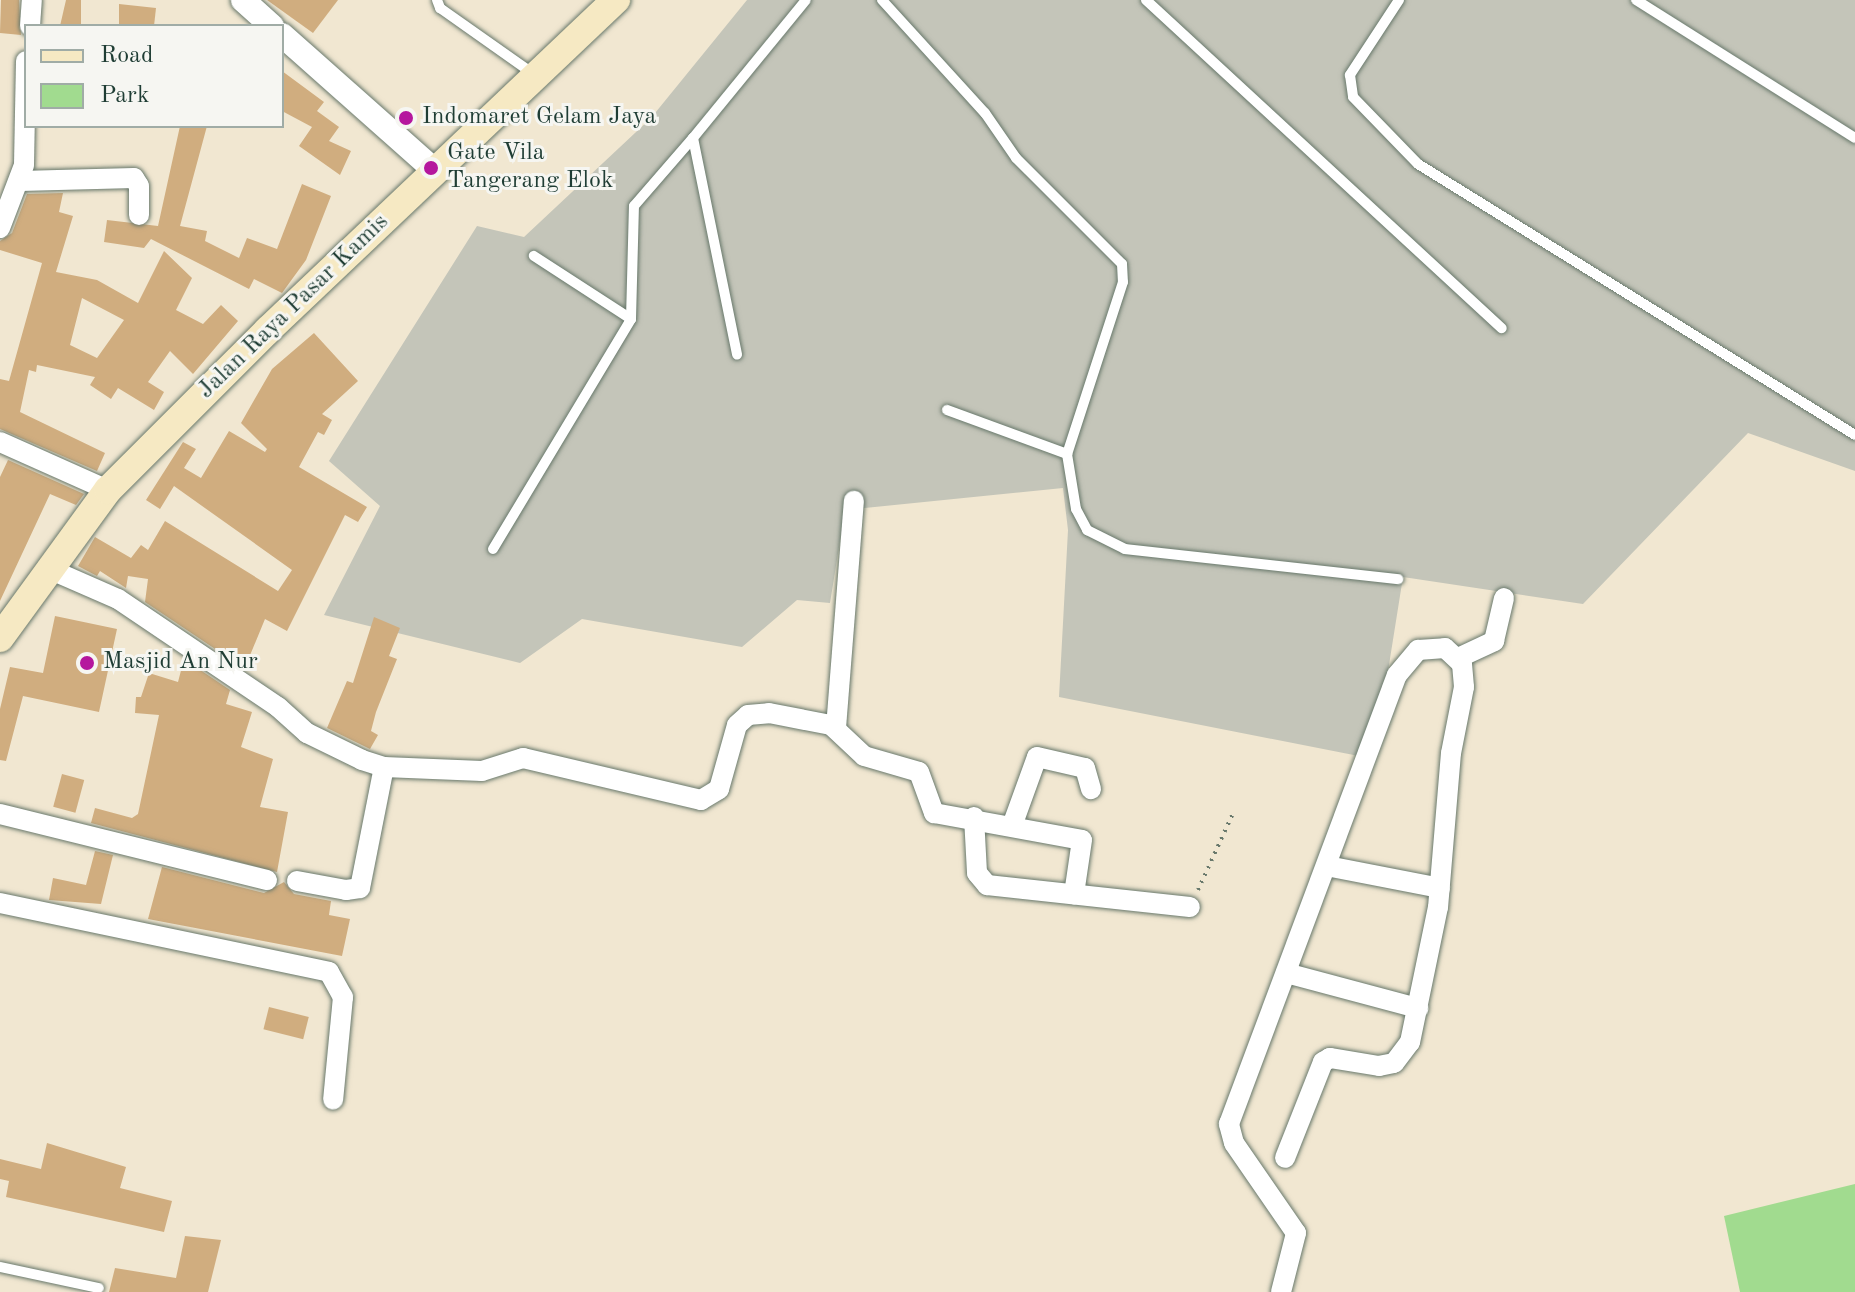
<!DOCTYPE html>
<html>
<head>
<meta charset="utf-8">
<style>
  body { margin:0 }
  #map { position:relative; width:1855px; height:1292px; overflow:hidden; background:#f1e7d1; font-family:"Old Standard TT",serif }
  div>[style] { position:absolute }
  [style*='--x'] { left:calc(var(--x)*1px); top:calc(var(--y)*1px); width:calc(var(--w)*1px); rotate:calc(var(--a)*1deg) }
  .industrial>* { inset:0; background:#c4c5b9 }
  .green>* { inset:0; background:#a1db8f }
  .building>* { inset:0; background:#d0ad7f; transform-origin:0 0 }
  .path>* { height:4px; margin-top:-2px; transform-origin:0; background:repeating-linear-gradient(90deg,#68786b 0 2px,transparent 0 8px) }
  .roads { filter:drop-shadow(0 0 2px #68786b) drop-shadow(0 0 2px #68786b) }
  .service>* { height:10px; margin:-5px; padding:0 5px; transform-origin:5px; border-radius:5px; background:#fff }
  .minor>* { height:20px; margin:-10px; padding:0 10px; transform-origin:10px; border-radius:10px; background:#fff }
  .tertiary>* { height:24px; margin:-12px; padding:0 12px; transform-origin:12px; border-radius:12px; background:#fff }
  .secondary>* { height:28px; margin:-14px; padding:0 14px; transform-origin:14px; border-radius:14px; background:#f6e9c3 }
  .dots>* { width:22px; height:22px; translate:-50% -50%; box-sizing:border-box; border:4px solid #f6f6f2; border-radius:50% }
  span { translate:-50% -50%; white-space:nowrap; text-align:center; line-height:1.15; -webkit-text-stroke:6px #f6f6f2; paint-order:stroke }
  .poi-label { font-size:24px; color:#1f3d34 }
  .left { translate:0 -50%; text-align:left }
  .street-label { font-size:24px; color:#1f3d34 }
  .legend { position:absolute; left:24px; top:24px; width:260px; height:104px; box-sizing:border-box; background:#f6f6f2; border:2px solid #a0aca6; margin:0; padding:10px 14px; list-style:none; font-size:24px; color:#1f3d34 }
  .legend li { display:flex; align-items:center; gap:16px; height:40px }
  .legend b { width:40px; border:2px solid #a0aca6 }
</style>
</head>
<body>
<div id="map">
  <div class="industrial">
    <i style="clip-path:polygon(747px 0,1855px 0,1855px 471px,1748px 433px,1583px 604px,1403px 577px,1374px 759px,1059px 697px,1068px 530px,1063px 488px,845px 510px,830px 603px,797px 600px,742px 647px,582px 619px,520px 663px,324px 615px,380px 506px,329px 461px,477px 226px,524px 237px,651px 118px)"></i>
  </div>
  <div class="green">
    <i style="clip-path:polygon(1855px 1184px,1855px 1292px,1740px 1292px,1724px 1216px)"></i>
  </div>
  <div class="building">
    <i style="clip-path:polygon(1px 0,19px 0,21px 35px,0 33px)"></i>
    <i style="clip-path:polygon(66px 0,81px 0,81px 26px,60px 26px)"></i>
    <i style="clip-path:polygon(267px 0,338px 0,313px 33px)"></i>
    <i style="clip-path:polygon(119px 4px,156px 8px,154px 26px,119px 26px)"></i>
    <i style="clip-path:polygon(282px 71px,324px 102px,317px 111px,339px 127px,329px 141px,351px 151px,340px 175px,299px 146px,312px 127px,282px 111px)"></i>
    <i style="clip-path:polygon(180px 126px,207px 126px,180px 226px,207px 231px,205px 241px,239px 258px,247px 238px,277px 249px,302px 184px,331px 196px,306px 260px,282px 293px,254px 279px,249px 289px,151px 239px,144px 248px,104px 242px,107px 220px,158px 226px)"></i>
    <i style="clip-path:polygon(evenodd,63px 193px,59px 212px,73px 216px,56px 272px,97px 280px,138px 303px,164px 251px,192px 278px,176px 310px,203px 324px,221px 305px,238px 321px,193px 374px,170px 351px,148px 382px,164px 392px,154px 410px,118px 388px,111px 399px,90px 385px,95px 377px,37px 365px,36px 372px,29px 370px,20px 412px,105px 453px,97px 471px,0 429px,0 379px,9px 381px,42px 263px,0 250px,0 241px,12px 233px,27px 194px,63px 193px,82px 298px,124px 320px,97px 358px,70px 345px,82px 298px)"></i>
    <i style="clip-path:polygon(314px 333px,358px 381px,322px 414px,332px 420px,324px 435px,318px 432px,299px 467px,367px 507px,358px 522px,345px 515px,287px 631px,265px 619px,246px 665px,236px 663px,145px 602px,148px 579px,128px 576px,126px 588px,100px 571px,97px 576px,78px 566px,95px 537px,131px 558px,141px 545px,148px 550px,165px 521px,278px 591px,292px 570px,174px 486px,160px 509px,146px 500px,183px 442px,196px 449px,184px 468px,201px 478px,229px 431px,265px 452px,267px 449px,241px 423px,272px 369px)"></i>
    <i style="clip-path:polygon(8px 460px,84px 494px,76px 505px,50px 494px,0 601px,0 477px)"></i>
    <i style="clip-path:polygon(55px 616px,117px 629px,99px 712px,23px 696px,6px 761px,0 760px,0 709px,10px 667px,43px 673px)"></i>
    <i style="clip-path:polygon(374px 617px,400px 628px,389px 656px,397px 659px,376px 712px,371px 731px,378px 735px,370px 749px,327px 728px,347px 681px,353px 683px)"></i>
    <i style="clip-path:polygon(184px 659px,230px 690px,226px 704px,252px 712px,241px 747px,273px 759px,260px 807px,288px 812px,277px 872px,91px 823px,95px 808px,132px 818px,138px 814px,159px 715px,135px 713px,136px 697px,141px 697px,149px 673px,178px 682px)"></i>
    <i style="left:62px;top:774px;width:23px;height:34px;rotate:15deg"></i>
    <i style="clip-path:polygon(95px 851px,113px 855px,101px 904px,49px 900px,53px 878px,86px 885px)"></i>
    <i style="clip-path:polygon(162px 867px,264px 893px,284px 882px,294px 894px,331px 901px,329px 915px,350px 919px,342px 956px,148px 919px)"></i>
    <i style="left:269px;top:1007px;width:41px;height:23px;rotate:14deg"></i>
    <i style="clip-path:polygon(47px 1143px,126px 1167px,120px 1188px,172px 1201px,164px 1232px,6px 1197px,9px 1181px,0 1179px,0 1159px,41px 1169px)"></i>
    <i style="clip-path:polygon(185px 1236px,221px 1240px,208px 1292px,109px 1292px,115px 1268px,176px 1278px)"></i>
  </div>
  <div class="path">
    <i style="--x:1198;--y:890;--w:87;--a:-65.5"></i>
  </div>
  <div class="roads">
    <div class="service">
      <i style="--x:437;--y:0;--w:9;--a:69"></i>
      <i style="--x:440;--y:8;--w:116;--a:35.2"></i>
      <i style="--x:882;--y:0;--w:153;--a:47.7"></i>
      <i style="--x:985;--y:113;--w:55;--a:55.4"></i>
      <i style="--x:1016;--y:158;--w:150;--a:45"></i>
      <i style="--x:1122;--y:264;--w:18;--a:87"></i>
      <i style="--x:1123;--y:282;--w:181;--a:108"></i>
      <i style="--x:1067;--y:454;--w:56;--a:80.7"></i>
      <i style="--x:1076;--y:509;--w:24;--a:62"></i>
      <i style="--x:1087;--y:530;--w:42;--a:26.6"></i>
      <i style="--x:1125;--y:549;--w:275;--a:6.3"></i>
      <i style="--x:1146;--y:0;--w:484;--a:42.7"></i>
      <i style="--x:1399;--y:0;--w:90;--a:123.2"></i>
      <i style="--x:1350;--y:75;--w:22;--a:82"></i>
      <i style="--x:1353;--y:97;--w:93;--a:45.9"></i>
      <i style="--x:1418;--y:164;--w:514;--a:31.8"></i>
      <i style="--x:1636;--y:0;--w:259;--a:32.2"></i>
      <i style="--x:693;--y:138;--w:178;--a:-50.7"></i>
      <i style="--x:631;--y:319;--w:113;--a:-88.5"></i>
      <i style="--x:634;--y:206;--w:90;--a:-49.1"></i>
      <i style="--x:693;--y:138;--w:221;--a:78.5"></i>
      <i style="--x:947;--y:410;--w:128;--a:20.1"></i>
      <i style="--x:493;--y:549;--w:268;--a:-59"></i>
      <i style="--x:631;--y:319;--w:116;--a:-147"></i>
      <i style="--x:0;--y:1267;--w:101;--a:12"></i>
    </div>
    <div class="minor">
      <i style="--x:30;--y:26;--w:26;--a:-86"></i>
      <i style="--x:20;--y:181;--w:114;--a:-1.5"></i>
      <i style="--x:134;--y:178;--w:9;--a:58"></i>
      <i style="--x:139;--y:186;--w:29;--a:90"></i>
      <i style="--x:0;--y:228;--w:67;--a:-69.1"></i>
      <i style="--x:24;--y:165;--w:104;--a:-88.9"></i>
      <i style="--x:0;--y:442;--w:118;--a:24"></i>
      <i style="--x:47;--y:568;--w:77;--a:23.6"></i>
      <i style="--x:118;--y:599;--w:193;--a:34"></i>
      <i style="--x:278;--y:707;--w:39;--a:42"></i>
      <i style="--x:307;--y:733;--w:61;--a:26.1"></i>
      <i style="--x:362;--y:760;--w:23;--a:18"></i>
      <i style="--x:384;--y:767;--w:98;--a:2.3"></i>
      <i style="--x:482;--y:771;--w:43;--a:-17.6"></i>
      <i style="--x:523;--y:758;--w:183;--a:13.3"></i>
      <i style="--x:701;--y:800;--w:21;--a:-31"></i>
      <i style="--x:719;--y:789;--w:66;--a:-74.3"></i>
      <i style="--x:737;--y:725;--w:15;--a:-42"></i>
      <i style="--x:748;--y:715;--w:21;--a:-5"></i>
      <i style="--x:769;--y:713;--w:63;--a:11"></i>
      <i style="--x:831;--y:725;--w:45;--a:43.2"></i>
      <i style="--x:864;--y:756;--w:57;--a:16.2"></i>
      <i style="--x:919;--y:772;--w:44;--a:69.9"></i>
      <i style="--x:934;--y:813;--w:150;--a:10.3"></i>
      <i style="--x:1082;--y:840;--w:55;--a:98.4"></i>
      <i style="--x:1458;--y:658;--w:40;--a:-25"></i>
      <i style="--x:1494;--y:641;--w:44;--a:-76.9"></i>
      <i style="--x:836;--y:728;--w:228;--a:-85.5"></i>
      <i style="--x:0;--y:814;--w:275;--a:13.9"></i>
      <i style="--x:974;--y:817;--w:56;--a:86.9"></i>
      <i style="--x:977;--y:873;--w:16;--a:50"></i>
      <i style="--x:987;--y:885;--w:204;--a:6.2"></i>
      <i style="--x:1012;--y:826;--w:73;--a:-70.1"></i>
      <i style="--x:1037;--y:757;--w:49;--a:12.9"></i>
      <i style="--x:1085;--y:768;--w:22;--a:74"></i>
      <i style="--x:1327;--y:866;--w:115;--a:11"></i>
      <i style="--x:297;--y:881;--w:50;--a:10.4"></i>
      <i style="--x:346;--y:890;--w:14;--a:-8"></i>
      <i style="--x:360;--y:888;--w:123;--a:-78.8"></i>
      <i style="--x:0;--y:903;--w:336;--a:11.8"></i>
      <i style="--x:329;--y:972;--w:29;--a:61"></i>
      <i style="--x:343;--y:997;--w:103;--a:95.5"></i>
      <i style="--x:1286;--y:973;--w:137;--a:14.9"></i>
      <i style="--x:1281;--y:1292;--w:61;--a:-75.7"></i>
      <i style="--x:1296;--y:1233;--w:109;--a:-124.6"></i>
      <i style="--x:1234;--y:1143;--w:20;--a:-105"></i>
      <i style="--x:1229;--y:1124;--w:479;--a:-69.5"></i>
      <i style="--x:1397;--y:675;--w:33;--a:-50"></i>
      <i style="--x:1418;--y:650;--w:27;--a:-4"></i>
      <i style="--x:1445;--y:648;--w:23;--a:43"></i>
      <i style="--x:1462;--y:664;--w:23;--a:85"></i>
      <i style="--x:1464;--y:687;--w:67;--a:101.1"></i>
      <i style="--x:1451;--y:753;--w:155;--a:94.8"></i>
      <i style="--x:1438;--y:907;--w:138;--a:101.7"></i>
      <i style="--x:1410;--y:1042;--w:26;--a:127"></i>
      <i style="--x:1394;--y:1063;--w:15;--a:169"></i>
      <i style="--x:1379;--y:1066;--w:50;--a:-170.7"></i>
      <i style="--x:1330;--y:1058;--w:8;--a:150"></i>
      <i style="--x:1323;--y:1062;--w:103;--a:111.6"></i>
    </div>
    <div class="tertiary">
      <i style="--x:243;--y:0;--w:39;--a:42"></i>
      <i style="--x:282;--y:35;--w:205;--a:41.6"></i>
    </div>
    <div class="secondary">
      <i style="--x:0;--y:638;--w:183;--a:-53.9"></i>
      <i style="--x:108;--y:490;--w:226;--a:-45"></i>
      <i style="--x:268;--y:330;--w:480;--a:-43.5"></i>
    </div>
  </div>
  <div class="dots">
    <i style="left:406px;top:118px;background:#b5179e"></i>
    <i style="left:431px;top:168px;background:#b5179e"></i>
    <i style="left:87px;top:663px;background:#b5179e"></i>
  </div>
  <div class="poi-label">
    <span class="left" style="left:422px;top:118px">Indomaret Gelam Jaya</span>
    <span class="left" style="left:447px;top:168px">Gate Vila<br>Tangerang Elok</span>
    <span class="left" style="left:103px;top:663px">Masjid An Nur</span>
  </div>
  <div class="street-label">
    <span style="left:294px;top:307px;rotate:-44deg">Jalan Raya Pasar Kamis</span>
  </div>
  <ul class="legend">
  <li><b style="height:10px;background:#f6e9c3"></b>Road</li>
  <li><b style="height:22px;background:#a1db8f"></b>Park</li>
  </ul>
</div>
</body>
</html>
